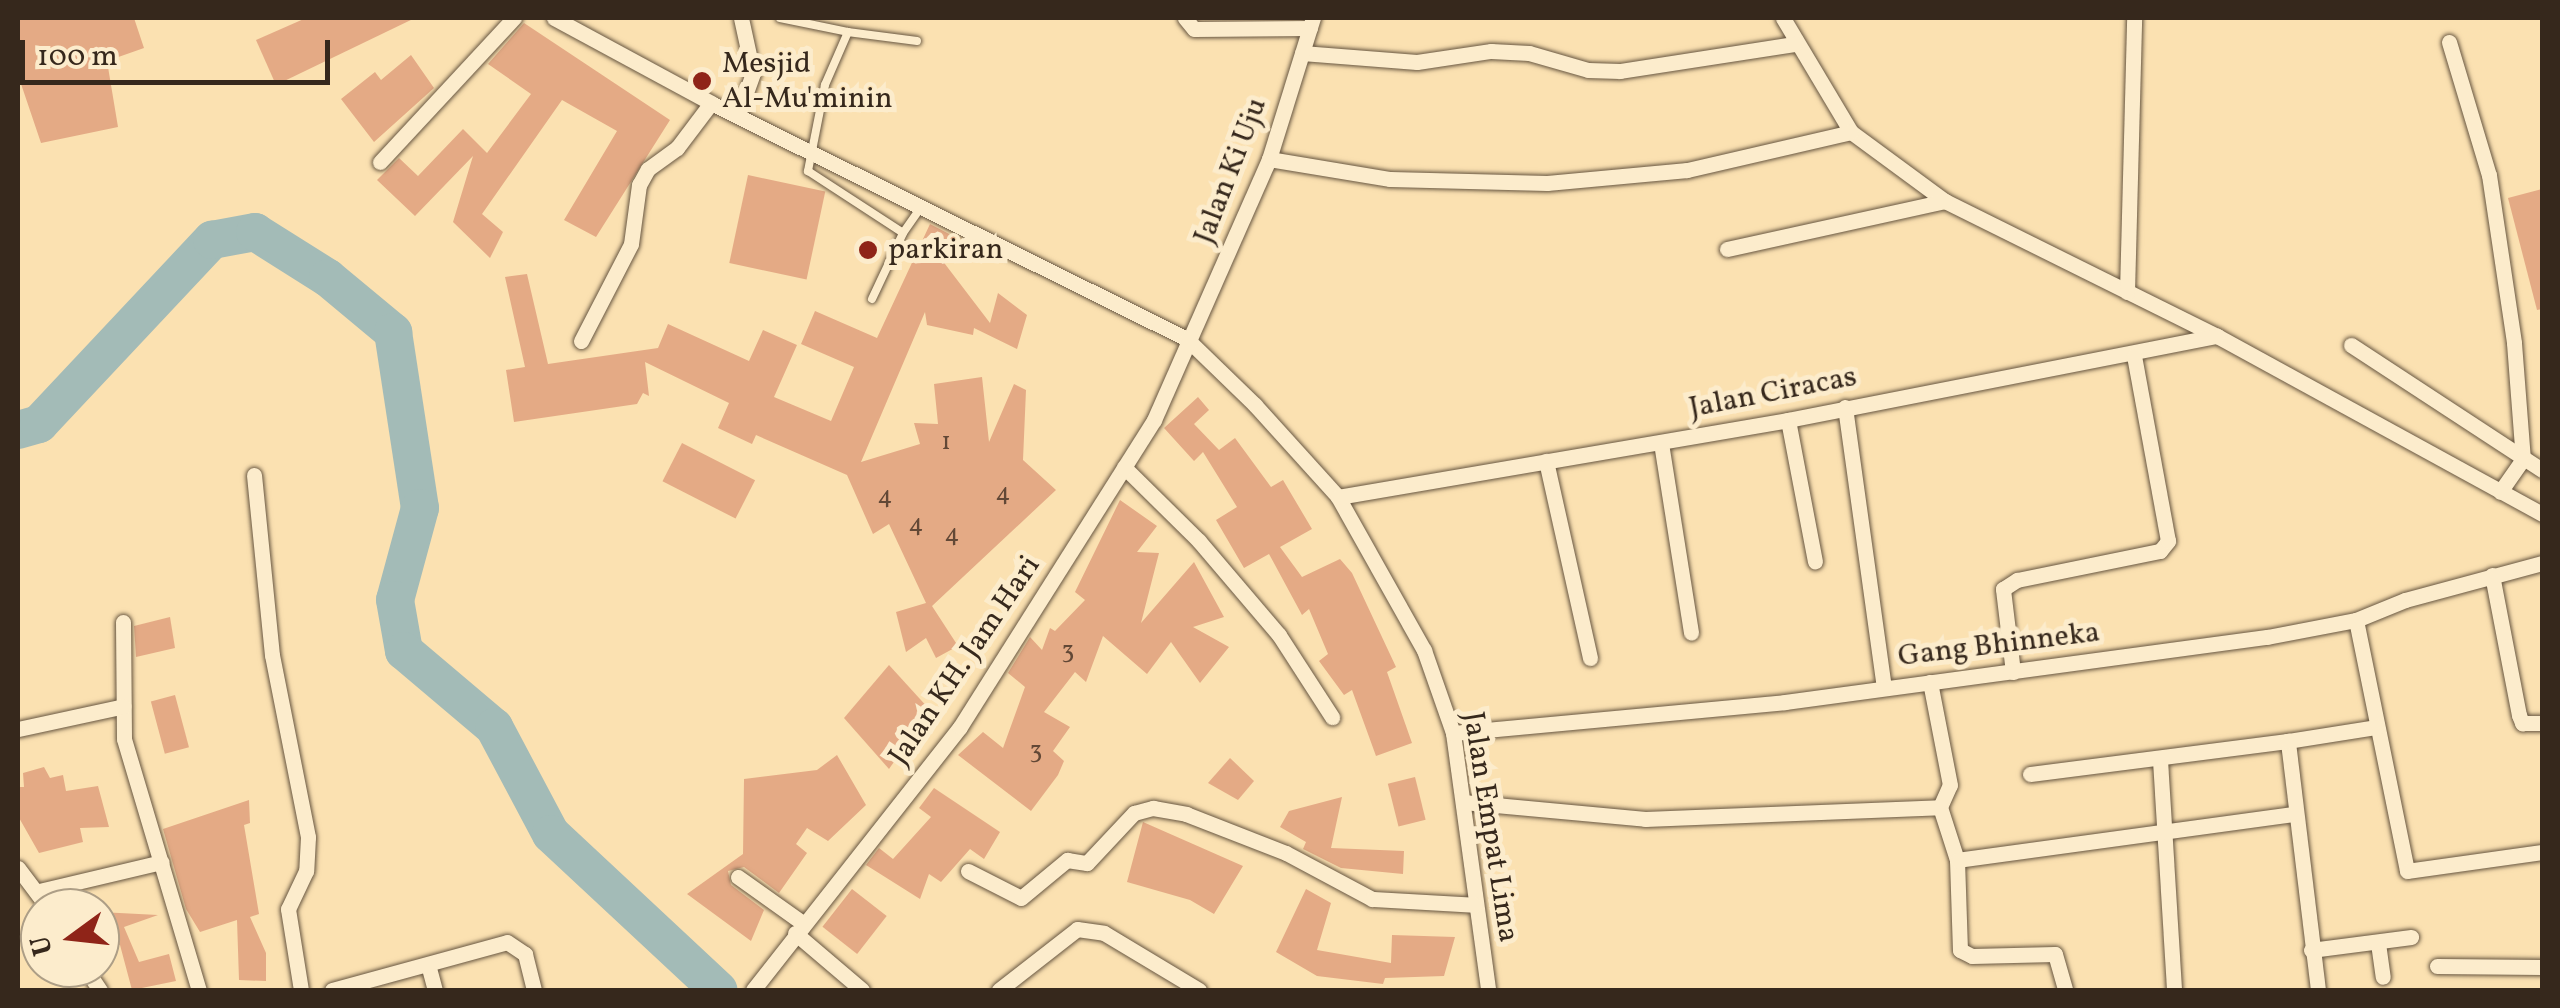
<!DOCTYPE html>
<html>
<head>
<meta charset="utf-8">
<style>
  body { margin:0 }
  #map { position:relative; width:2560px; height:1008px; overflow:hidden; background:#fbe1b1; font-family:Vollkorn,serif }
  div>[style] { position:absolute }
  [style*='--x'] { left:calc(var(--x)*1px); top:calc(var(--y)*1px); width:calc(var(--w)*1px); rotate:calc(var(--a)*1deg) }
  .river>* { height:38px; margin:-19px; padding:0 19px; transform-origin:19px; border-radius:19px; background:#a3bbb7 }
  .building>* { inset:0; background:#e4aa85; transform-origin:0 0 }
  .roads { filter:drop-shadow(0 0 2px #675641) drop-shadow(0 0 2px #675641) }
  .service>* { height:8px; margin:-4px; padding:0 4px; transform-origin:4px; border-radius:4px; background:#fceccc }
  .minor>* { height:15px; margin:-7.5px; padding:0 7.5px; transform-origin:7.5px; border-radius:7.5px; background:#fceccc }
  .dots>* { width:28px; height:28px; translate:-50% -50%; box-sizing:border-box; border:5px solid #fceccc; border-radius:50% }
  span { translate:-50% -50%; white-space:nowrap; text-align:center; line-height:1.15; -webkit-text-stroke:10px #fceccc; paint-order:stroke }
  .number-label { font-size:25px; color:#624836 }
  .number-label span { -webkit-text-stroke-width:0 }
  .poi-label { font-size:30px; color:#36281c }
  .left { translate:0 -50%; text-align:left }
  .street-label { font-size:30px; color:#36281c }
  .frame { position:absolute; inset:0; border:20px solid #36281c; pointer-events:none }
  .north { position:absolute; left:20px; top:888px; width:100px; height:100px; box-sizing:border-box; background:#fceccc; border:2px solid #ad9e86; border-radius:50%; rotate:255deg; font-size:28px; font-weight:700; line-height:40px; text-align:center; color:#36281c }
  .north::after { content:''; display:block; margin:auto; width:35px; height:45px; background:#8f2418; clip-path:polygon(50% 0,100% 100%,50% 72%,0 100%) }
  .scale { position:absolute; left:20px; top:40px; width:310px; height:45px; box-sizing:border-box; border:5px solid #36281c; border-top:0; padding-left:12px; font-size:30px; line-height:35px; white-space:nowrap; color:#36281c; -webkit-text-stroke:8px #fceccc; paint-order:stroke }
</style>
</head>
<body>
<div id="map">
  <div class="river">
    <i style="--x:18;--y:430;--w:22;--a:-16"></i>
    <i style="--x:39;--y:424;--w:253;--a:-46.8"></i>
    <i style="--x:212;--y:240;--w:44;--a:-10.5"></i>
    <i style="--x:255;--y:232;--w:86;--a:32.2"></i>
    <i style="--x:328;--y:278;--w:85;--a:39.7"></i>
    <i style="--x:393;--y:332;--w:178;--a:81.3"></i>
    <i style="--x:420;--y:508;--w:95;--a:105.2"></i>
    <i style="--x:395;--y:600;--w:52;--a:80"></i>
    <i style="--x:404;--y:651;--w:118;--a:40.2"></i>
    <i style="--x:494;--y:727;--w:121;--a:62"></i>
    <i style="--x:551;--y:834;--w:229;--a:43"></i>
  </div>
  <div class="building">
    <i style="clip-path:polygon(18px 18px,134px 18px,144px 48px,107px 61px,118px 127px,41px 143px,18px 75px)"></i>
    <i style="clip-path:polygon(306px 18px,415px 18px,276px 85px,256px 40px)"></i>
    <i style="clip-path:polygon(524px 23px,670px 120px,596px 237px,564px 220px,617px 131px,562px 100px,482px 214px,503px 232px,490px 258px,453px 222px,473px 156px,415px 216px,377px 180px,399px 158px,418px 176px,463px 129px,487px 153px,531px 94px,488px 64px)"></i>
    <i style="clip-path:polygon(411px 55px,434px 88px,374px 142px,341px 99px,375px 72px,381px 80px)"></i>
    <i style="left:748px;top:175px;width:79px;height:90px;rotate:12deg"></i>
    <i style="clip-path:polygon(2542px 189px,2542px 309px,2537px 310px,2508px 198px)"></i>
    <i style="clip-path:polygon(930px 224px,955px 237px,945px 264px,990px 323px,998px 293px,1027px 315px,1017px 349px,974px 328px,973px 335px,927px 325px,925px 312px,861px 462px,920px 444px,914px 423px,938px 424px,934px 384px,982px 377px,989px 442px,1014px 384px,1026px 390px,1023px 460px,1056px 490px,932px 606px,958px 646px,936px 658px,926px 638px,906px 652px,896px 612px,926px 603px,889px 524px,873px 534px,847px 475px,756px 435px,752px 444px,718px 428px,729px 403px,645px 362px,649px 396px,643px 393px,637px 404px,514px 422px,506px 370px,525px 367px,505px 277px,527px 274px,548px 364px,658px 348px,668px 324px,749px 361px,763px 330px,797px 345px,774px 397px,831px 421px,854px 367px,801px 344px,815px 311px,877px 338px)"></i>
    <i style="clip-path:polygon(1198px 397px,1209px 410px,1194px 424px,1219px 450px,1235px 438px,1271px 487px,1283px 480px,1312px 529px,1280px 547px,1302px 577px,1340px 559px,1352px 573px,1396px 667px,1387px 672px,1412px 743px,1376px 756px,1352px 690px,1344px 695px,1319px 661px,1328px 654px,1309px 609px,1302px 615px,1269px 554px,1244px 568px,1216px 520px,1237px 507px,1203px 452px,1194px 461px,1164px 428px)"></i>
    <i style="left:682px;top:443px;width:82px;height:43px;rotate:27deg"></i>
    <i style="clip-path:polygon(1120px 500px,1157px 526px,1137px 552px,1159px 553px,1141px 623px,1194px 562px,1224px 617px,1193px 627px,1229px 647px,1200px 683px,1171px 642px,1147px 674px,1103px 636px,1086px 682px,1075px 672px,1044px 712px,1070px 727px,1053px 751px,1064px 761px,1058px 775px,1031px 811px,958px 755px,983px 732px,1003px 748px,1025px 687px,1008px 673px,1030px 637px,1042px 650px,1050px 628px,1055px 631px,1085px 600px,1075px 592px)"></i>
    <i style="clip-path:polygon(170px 617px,175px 648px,136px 657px,134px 626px)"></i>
    <i style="clip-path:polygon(889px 665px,930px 710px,889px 769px,844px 718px)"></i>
    <i style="left:175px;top:695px;width:54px;height:25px;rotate:75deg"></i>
    <i style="clip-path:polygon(837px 755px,866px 805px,828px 841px,807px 828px,796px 844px,807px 853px,779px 893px,744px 867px,728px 871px,731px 885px,764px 910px,751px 941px,687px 894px,743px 854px,744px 779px,817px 770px)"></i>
    <i style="clip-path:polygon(1230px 758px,1254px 781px,1238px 800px,1208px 783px)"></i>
    <i style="clip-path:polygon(44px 767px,50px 778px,63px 775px,66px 791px,98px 786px,109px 827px,80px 828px,83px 842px,39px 853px,18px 816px,18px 787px,24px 787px,23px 773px)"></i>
    <i style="left:1415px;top:777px;width:44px;height:28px;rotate:76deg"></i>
    <i style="clip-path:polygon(934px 788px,1000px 832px,984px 859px,970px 849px,941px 882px,929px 874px,920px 899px,866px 865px,879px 848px,893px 859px,931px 817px,919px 808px)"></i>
    <i style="clip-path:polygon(1342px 797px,1331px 848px,1404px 851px,1403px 874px,1341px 868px,1303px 849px,1306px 842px,1280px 827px,1289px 811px)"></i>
    <i style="clip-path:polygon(249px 800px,250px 823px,244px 825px,259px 914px,250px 917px,266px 953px,266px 981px,239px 980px,237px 920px,200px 932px,186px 909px,163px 829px)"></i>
    <i style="clip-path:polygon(1143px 822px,1243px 866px,1214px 914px,1190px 900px,1127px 882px)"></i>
    <i style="left:852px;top:889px;width:44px;height:48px;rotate:38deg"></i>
    <i style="clip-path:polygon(1306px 889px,1331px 903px,1317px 950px,1391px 963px,1392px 935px,1455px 937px,1444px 976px,1385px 978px,1383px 984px,1317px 976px,1276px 952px)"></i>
    <i style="clip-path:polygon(100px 912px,158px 915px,124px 927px,139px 962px,169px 954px,176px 981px,132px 990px,120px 945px,112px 945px)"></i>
  </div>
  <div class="roads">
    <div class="service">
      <i style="--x:780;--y:18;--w:69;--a:11.6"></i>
      <i style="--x:917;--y:41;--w:70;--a:-172.6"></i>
      <i style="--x:848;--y:32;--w:58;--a:113.5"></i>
      <i style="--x:825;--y:85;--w:88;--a:101.2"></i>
      <i style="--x:808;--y:171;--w:113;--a:33.1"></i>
      <i style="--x:903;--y:233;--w:32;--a:-55"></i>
      <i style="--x:872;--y:299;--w:73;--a:-64.8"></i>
    </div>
    <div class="minor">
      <i style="--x:554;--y:18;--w:179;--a:28.4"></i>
      <i style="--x:711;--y:103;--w:531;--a:26.37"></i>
      <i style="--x:1187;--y:339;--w:95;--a:44.1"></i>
      <i style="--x:1255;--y:405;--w:124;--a:47.9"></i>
      <i style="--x:1338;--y:497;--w:176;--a:60.7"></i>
      <i style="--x:1424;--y:650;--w:88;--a:70.7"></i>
      <i style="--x:1453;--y:733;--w:259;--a:82.2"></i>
      <i style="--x:1185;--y:18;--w:14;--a:51"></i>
      <i style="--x:1194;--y:29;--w:116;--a:-0.5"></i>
      <i style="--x:1783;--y:18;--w:133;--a:59.2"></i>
      <i style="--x:1851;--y:132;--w:117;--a:36.3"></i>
      <i style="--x:1945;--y:201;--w:304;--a:26.4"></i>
      <i style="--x:2217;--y:336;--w:371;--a:28.7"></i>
      <i style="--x:2449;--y:42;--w:139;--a:73.3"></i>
      <i style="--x:2489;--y:175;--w:170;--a:81.5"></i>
      <i style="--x:2514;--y:343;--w:116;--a:85.6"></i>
      <i style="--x:2523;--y:459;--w:40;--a:124.9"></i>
      <i style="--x:1302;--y:53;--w:115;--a:4.5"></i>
      <i style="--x:1417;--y:62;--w:75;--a:-8.5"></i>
      <i style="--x:1491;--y:51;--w:38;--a:3"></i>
      <i style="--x:1529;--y:53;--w:61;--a:16.1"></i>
      <i style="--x:1588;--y:70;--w:32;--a:2"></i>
      <i style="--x:1620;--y:71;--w:177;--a:-8.8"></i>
      <i style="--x:738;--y:115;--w:45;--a:-70.3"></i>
      <i style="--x:753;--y:73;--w:56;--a:-102.3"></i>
      <i style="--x:1269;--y:159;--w:123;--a:9.4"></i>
      <i style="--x:1390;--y:179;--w:157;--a:1.5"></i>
      <i style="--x:1547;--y:183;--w:141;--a:-5.3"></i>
      <i style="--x:1687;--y:170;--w:168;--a:-13"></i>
      <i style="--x:380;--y:162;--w:197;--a:-47.1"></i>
      <i style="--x:1727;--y:249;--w:223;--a:-12.4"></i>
      <i style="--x:2127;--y:292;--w:274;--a:-88.5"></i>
      <i style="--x:581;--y:341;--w:109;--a:-62.7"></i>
      <i style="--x:631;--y:244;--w:60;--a:-82.3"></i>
      <i style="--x:639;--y:185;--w:18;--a:-61"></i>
      <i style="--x:648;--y:169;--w:36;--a:-36"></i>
      <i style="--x:677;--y:148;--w:56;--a:-52.9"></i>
      <i style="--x:2351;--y:345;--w:228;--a:33.2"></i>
      <i style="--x:1845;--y:407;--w:283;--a:82.1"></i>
      <i style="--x:1788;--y:420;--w:144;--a:79.2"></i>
      <i style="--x:1661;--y:443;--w:192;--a:81"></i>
      <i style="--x:1546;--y:461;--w:202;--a:77.4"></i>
      <i style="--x:1124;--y:467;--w:105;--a:44.6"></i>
      <i style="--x:1199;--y:541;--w:123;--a:49.6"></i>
      <i style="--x:1279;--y:635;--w:98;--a:57.1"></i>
      <i style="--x:254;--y:475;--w:181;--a:84.3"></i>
      <i style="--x:272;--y:655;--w:186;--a:78.8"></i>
      <i style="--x:308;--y:837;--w:34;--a:93"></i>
      <i style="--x:306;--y:871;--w:42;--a:115.3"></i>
      <i style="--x:288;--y:909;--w:82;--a:80.9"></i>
      <i style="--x:1338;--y:497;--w:457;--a:-9.7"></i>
      <i style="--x:1788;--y:420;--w:437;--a:-11.1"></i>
      <i style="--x:2492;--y:575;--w:143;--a:79.1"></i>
      <i style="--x:2519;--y:715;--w:9;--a:69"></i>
      <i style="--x:2522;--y:723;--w:20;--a:0"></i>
      <i style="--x:2356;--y:620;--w:256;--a:78.5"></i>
      <i style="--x:2407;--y:871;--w:136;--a:-8"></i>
      <i style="--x:123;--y:622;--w:117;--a:89.5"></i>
      <i style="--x:124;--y:739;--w:262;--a:73.4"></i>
      <i style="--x:2013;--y:672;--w:84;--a:-96.9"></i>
      <i style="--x:2003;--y:589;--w:17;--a:-33"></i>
      <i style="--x:2017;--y:580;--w:146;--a:-11.5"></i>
      <i style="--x:2160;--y:551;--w:13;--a:-51"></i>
      <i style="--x:2168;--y:541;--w:188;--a:-100.4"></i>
      <i style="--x:18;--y:729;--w:108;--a:-12.2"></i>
      <i style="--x:1453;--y:733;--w:333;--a:-5.3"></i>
      <i style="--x:1785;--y:702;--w:486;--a:-7.7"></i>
      <i style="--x:2267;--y:637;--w:91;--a:-10.8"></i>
      <i style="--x:2356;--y:620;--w:53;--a:-22.2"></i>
      <i style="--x:2405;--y:600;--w:142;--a:-15.1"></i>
      <i style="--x:2160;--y:760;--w:230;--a:86.5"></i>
      <i style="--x:2030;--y:774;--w:260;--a:-7.3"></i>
      <i style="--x:1463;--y:802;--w:183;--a:5.3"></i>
      <i style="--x:1645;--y:819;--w:295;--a:-2.3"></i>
      <i style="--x:1940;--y:807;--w:24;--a:-66"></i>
      <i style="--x:1950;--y:785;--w:105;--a:-101"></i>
      <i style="--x:1940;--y:807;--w:56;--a:72.2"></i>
      <i style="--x:1957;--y:860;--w:90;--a:88.1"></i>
      <i style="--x:1960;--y:950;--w:13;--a:27"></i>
      <i style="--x:1972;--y:956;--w:83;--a:-1.4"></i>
      <i style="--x:2055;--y:954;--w:37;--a:74"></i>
      <i style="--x:1957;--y:860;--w:341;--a:-7.8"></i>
      <i style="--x:18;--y:868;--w:50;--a:53.1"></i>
      <i style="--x:968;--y:871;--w:59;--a:27"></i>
      <i style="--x:1021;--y:898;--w:60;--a:-39.6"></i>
      <i style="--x:1067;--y:860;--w:20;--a:9"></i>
      <i style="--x:1087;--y:863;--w:69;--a:-46.8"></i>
      <i style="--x:1134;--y:813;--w:20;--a:-15"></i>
      <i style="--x:1153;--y:808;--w:34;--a:10"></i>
      <i style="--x:1186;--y:814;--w:107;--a:21.3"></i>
      <i style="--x:1286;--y:853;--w:98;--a:28.1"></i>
      <i style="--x:1372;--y:899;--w:103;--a:3.3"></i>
      <i style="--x:738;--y:877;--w:77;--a:35.5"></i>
      <i style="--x:39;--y:891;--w:126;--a:-13.3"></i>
      <i style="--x:795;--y:933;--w:88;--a:40.4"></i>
      <i style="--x:2378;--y:943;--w:34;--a:82"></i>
      <i style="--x:2311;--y:950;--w:101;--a:-7.4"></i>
      <i style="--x:2437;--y:966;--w:105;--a:0.5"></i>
      <i style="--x:85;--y:968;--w:27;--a:56"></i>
      <i style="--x:429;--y:968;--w:23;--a:75"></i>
      <i style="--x:332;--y:990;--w:181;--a:-15.3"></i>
      <i style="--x:507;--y:942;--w:22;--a:34"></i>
      <i style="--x:525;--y:954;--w:37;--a:76"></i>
      <i style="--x:753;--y:990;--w:335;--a:-51.8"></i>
      <i style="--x:960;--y:727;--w:363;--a:-57.7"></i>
      <i style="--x:1154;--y:420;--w:285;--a:-66.2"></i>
      <i style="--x:1269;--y:159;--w:148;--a:-72.7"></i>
      <i style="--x:999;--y:990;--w:99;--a:-38"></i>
      <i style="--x:1077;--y:929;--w:27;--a:8"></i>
      <i style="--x:1104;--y:933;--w:111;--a:31"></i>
      <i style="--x:2318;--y:990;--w:251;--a:-96.9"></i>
      <i style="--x:2288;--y:741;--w:89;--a:-9"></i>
    </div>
  </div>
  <div class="dots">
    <i style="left:702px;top:81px;background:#8f2418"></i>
    <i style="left:868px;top:250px;background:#8f2418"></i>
  </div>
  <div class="number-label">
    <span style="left:946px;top:443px">1</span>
    <span style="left:1003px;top:494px">4</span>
    <span style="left:885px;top:497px">4</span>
    <span style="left:916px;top:525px">4</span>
    <span style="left:952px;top:535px">4</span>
    <span style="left:1068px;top:652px">3</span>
    <span style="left:1036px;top:752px">3</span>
  </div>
  <div class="poi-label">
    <span class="left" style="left:722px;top:81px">Mesjid<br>Al-Mu'minin</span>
    <span class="left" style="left:888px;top:250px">parkiran</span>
  </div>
  <div class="street-label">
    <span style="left:1231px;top:171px;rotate:-69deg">Jalan Ki Uju</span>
    <span style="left:1773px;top:393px;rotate:-11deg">Jalan Ciracas</span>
    <span style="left:1999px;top:645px;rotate:-7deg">Gang Bhinneka</span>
    <span style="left:965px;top:661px;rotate:-56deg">Jalan KH. Jam Hari</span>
    <span style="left:1490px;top:827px;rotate:81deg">Jalan Empat Lima</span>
  </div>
  <div class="frame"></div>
  <div class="north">U</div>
  <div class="scale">100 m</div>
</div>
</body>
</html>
